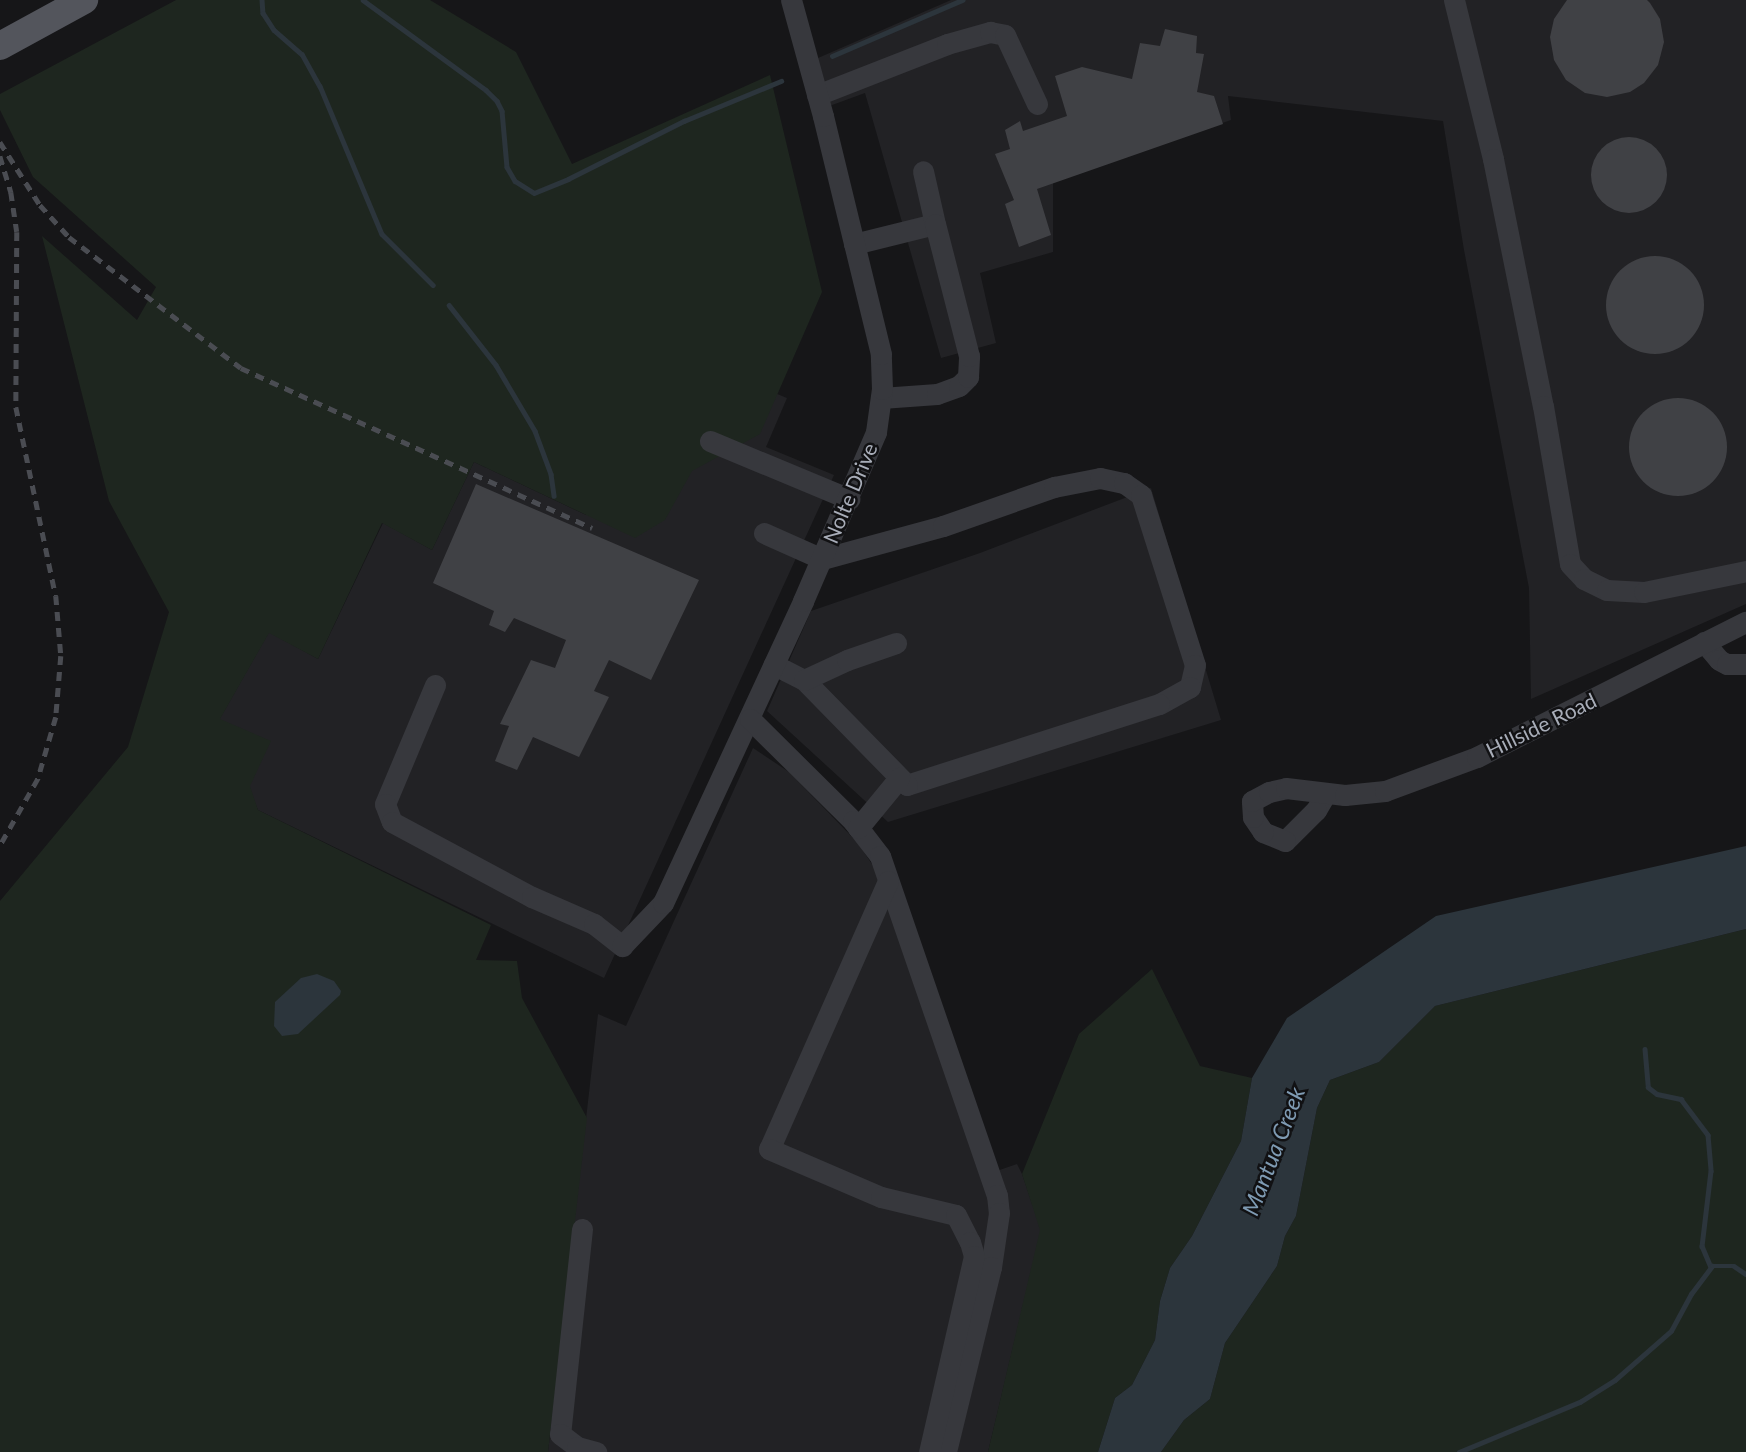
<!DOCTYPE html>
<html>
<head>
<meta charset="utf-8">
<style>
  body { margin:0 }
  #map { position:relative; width:1746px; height:1452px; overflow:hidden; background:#161618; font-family:Lato,sans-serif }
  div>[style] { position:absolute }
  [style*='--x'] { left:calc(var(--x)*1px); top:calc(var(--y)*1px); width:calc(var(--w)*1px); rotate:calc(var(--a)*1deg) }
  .built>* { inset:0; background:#222225 }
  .green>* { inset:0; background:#1e261f }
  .water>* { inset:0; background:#2c353c }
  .stream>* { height:4.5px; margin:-2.25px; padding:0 2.25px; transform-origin:2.25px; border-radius:2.25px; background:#2c353c }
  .building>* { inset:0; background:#404145 }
  .round { border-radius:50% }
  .minor>* { height:21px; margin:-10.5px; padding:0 10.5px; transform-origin:10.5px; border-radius:10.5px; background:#37383d }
  .major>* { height:28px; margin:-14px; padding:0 14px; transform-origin:14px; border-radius:14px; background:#53555c }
  .rail>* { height:4.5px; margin-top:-2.25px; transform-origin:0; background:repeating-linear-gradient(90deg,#4a4c52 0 9px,transparent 0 16px) }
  span { translate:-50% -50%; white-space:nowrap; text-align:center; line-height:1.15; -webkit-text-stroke:5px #111113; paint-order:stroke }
  .street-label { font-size:21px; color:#a8adb8 }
  .water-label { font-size:23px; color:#7f9bb3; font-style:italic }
</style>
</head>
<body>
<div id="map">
  <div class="built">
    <i style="clip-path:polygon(951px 0,1746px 0,1746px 604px,1531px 699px,1529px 588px,1464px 250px,1443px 121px,1228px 96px,1231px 120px,1053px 182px,1053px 252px,980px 273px,996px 343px,941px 358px,865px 93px,813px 112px,802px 65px)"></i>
    <i style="clip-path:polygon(702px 363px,787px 398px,766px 447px,834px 475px,604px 978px,258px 810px,219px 720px,269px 632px,318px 659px,383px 523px,432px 550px,474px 462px,586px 515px)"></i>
    <i style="clip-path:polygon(1151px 488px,1221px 720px,888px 822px,767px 711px,811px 611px,980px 553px)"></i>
    <i style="clip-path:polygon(753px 748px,789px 772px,857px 842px,876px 870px,982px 1176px,1017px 1164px,1022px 1174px,1041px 1230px,988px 1452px,548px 1452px,598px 1014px,626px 1026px)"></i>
  </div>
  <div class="green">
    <i style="clip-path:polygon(176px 0,430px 0,516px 52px,572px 164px,770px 75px,822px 292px,760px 434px,692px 471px,665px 520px,635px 538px,474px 462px,432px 550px,382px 523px,318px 659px,269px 633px,220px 719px,271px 741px,250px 786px,258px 810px,491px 925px,476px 960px,517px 961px,522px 998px,587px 1118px,548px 1452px,0 1452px,0 901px,128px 747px,169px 612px,109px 501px,42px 236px,137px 320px,156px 287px,33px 177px,0 110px,0 94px)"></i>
    <i style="clip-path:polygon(1746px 929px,1746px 1452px,1161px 1452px,1184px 1420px,1210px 1399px,1225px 1343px,1277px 1266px,1285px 1236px,1296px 1216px,1317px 1108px,1330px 1080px,1379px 1062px,1435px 1006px)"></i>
    <i style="clip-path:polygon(1152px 969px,1200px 1066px,1252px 1078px,1241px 1141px,1192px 1236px,1170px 1268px,1160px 1301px,1155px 1340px,1132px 1385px,1115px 1398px,1098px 1452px,988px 1452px,1040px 1230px,1022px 1174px,1079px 1034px)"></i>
  </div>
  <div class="water">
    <i style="clip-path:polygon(1746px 846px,1746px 929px,1435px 1006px,1379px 1062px,1330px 1080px,1317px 1108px,1296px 1216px,1285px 1236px,1277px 1266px,1225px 1343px,1210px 1399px,1184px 1420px,1161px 1452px,1098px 1452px,1115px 1398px,1132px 1385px,1155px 1340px,1160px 1301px,1170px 1268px,1192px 1236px,1241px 1141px,1252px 1078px,1287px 1018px,1436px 916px)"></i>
    <i style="clip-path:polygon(317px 974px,334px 981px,341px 991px,340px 995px,298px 1034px,282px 1036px,274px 1026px,275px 1002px,301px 978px)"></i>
  </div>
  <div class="stream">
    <i style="--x:262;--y:0;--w:13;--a:86"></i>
    <i style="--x:263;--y:13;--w:20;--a:57"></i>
    <i style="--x:274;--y:30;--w:37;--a:41"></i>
    <i style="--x:302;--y:54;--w:37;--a:61"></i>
    <i style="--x:320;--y:86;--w:160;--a:67.3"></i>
    <i style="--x:382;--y:234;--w:72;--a:45"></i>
    <i style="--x:363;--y:0;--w:152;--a:36.2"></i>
    <i style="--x:486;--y:90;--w:16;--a:45"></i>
    <i style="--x:497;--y:101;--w:11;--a:63"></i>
    <i style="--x:502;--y:111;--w:56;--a:84.9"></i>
    <i style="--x:507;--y:167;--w:16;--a:60"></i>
    <i style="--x:515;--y:181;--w:22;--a:32"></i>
    <i style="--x:534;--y:193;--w:37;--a:-22"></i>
    <i style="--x:568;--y:179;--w:130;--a:-26.6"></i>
    <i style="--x:684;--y:121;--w:105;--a:-22.4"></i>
    <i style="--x:832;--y:56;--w:142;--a:-23.3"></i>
    <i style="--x:449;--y:305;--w:76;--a:51.9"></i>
    <i style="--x:496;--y:365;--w:77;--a:59.4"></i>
    <i style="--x:535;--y:431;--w:46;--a:69.6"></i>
    <i style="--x:551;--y:474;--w:22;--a:82"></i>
    <i style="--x:1645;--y:1049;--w:38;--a:85"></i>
    <i style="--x:1648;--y:1087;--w:11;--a:38"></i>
    <i style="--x:1657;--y:1094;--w:25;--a:12"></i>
    <i style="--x:1681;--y:1099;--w:45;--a:53.1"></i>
    <i style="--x:1708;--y:1135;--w:36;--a:85"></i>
    <i style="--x:1711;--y:1171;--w:76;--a:96.8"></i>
    <i style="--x:1702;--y:1246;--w:23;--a:67"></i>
    <i style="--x:1459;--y:1452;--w:131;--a:-22.5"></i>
    <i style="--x:1580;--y:1402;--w:41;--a:-32.2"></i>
    <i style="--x:1615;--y:1380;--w:74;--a:-41.2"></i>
    <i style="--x:1671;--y:1331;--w:42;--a:-61.6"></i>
    <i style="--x:1691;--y:1294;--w:35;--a:-53"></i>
    <i style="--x:1712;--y:1266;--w:22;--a:0"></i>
    <i style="--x:1734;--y:1266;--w:14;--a:34"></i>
  </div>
  <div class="building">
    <i style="clip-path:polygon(1567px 0,1647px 0,1650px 3px,1660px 19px,1664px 42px,1658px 65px,1644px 83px,1630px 92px,1607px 97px,1585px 93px,1566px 80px,1554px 60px,1550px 37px,1554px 19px)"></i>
    <i style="clip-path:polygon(1165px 29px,1197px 36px,1196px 53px,1204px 54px,1197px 92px,1214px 96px,1223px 124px,1037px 189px,1051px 235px,1019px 247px,1005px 204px,1014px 200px,995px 154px,1010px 149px,1005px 130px,1020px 121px,1023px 131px,1067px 116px,1055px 76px,1082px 67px,1132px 79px,1140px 43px,1160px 46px)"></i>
    <i class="round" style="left:1591px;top:137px;width:76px;height:76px"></i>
    <i class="round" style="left:1606px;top:256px;width:98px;height:98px"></i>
    <i class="round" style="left:1629px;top:398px;width:98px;height:98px"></i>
    <i style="clip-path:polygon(476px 484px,699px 580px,651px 680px,609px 660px,594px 691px,609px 697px,579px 757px,533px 737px,517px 770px,495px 761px,509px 726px,500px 724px,531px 660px,555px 668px,566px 640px,514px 618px,505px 632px,489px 625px,494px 611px,433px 583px)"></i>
  </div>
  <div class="minor">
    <i style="--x:1454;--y:0;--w:164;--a:76.2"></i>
    <i style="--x:1493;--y:159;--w:252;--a:78.6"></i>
    <i style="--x:1543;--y:406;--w:160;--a:80.3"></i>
    <i style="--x:1570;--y:564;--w:21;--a:47"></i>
    <i style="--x:1584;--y:579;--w:25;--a:26"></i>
    <i style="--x:1607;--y:590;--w:37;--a:3"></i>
    <i style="--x:1644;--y:592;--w:104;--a:-11.6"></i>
    <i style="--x:817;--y:95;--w:140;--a:-21.4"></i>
    <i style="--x:947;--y:44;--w:45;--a:-15.6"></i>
    <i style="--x:990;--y:32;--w:15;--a:11"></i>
    <i style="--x:1005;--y:35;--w:76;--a:65.1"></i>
    <i style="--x:854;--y:244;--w:83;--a:-13.9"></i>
    <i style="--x:935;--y:224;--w:54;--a:-102.8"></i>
    <i style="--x:881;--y:398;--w:56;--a:-4.1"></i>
    <i style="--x:937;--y:394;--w:23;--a:-20"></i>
    <i style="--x:959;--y:386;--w:13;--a:-45"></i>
    <i style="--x:968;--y:377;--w:21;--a:-87"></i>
    <i style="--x:969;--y:356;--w:136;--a:-104.4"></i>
    <i style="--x:710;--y:441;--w:151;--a:22.6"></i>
    <i style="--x:764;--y:533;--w:64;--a:24.1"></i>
    <i style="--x:822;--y:559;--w:125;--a:-15.3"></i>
    <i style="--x:943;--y:526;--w:118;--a:-19.4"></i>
    <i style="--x:1054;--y:487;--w:47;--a:-11.1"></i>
    <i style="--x:1100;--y:478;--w:25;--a:12"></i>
    <i style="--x:1124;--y:483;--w:21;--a:35"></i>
    <i style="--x:1141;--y:495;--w:178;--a:72.4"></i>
    <i style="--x:1195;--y:665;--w:23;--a:103"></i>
    <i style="--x:1190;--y:687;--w:35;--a:151"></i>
    <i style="--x:1159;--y:704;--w:265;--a:162.2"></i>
    <i style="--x:907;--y:785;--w:147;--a:-134.4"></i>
    <i style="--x:804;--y:680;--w:34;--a:-153"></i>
    <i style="--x:1704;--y:642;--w:23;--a:50"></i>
    <i style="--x:1719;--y:660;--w:9;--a:27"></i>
    <i style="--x:1727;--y:664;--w:19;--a:0"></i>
    <i style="--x:804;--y:680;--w:47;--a:-24.9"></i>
    <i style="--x:847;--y:660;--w:52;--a:-19.1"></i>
    <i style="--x:435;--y:685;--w:129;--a:112.8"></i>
    <i style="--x:385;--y:804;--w:19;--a:69"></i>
    <i style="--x:392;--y:822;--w:159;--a:28.2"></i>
    <i style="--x:532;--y:897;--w:68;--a:23.5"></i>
    <i style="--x:594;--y:924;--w:36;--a:38"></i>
    <i style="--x:622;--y:946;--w:59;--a:-46.4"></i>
    <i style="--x:663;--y:903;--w:333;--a:-65.1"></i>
    <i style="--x:803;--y:601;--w:184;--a:-66.6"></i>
    <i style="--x:876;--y:432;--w:43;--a:-82.1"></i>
    <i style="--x:882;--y:389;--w:35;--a:-92"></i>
    <i style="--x:881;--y:354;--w:245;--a:-103.7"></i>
    <i style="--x:823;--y:116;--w:120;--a:-105.4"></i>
    <i style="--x:750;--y:719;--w:145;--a:44.7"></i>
    <i style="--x:853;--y:821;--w:44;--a:52.4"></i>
    <i style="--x:880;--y:856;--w:359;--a:71"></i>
    <i style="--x:997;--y:1195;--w:18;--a:84"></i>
    <i style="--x:999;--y:1213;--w:55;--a:98.4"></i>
    <i style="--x:991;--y:1267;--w:190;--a:103.7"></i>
    <i style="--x:1326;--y:793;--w:20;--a:120"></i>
    <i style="--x:1316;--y:810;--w:44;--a:135"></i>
    <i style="--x:1285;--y:841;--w:24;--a:-158"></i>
    <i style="--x:1263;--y:832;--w:18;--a:-124"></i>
    <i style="--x:1253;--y:817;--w:16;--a:-94"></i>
    <i style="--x:1252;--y:801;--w:19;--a:-28"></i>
    <i style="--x:1269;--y:792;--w:17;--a:-13"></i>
    <i style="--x:1286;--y:788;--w:59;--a:6.8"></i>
    <i style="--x:1345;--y:795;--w:40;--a:-5.7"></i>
    <i style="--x:1385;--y:791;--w:98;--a:-20.3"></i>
    <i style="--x:1477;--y:757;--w:301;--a:-26.7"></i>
    <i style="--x:858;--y:828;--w:65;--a:-50.6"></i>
    <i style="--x:888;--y:881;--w:293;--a:113.9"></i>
    <i style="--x:769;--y:1149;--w:122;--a:23.2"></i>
    <i style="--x:881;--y:1197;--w:77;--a:13.5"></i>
    <i style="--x:956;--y:1215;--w:30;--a:63"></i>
    <i style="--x:970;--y:1242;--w:15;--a:74"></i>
    <i style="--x:974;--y:1256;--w:201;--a:102.9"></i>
    <i style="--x:582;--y:1229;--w:206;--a:96.1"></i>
    <i style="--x:560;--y:1434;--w:21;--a:37"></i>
    <i style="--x:577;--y:1447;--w:20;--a:15"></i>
  </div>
  <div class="major">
    <i style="--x:0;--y:46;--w:96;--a:-28.7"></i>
  </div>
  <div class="rail">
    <i style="--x:0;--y:142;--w:75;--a:57.6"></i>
    <i style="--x:40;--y:205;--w:43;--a:47.8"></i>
    <i style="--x:69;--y:237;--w:216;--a:37.3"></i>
    <i style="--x:241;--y:368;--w:386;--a:24.5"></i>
    <i style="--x:0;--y:156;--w:38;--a:73"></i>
    <i style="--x:11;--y:192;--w:40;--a:81.5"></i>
    <i style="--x:17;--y:232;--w:175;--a:90.3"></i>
    <i style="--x:16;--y:407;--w:193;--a:78.1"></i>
    <i style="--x:56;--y:596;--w:60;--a:85.2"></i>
    <i style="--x:61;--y:656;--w:61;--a:94.7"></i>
    <i style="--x:56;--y:717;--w:65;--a:106.2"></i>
    <i style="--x:38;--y:779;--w:77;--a:119.6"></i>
  </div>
  <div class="street-label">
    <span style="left:850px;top:493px;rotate:-67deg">Nolte Drive</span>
    <span style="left:1541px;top:725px;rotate:-26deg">Hillside Road</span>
  </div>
  <div class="water-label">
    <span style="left:1273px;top:1151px;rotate:-69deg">Mantua Creek</span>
  </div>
</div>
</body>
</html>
